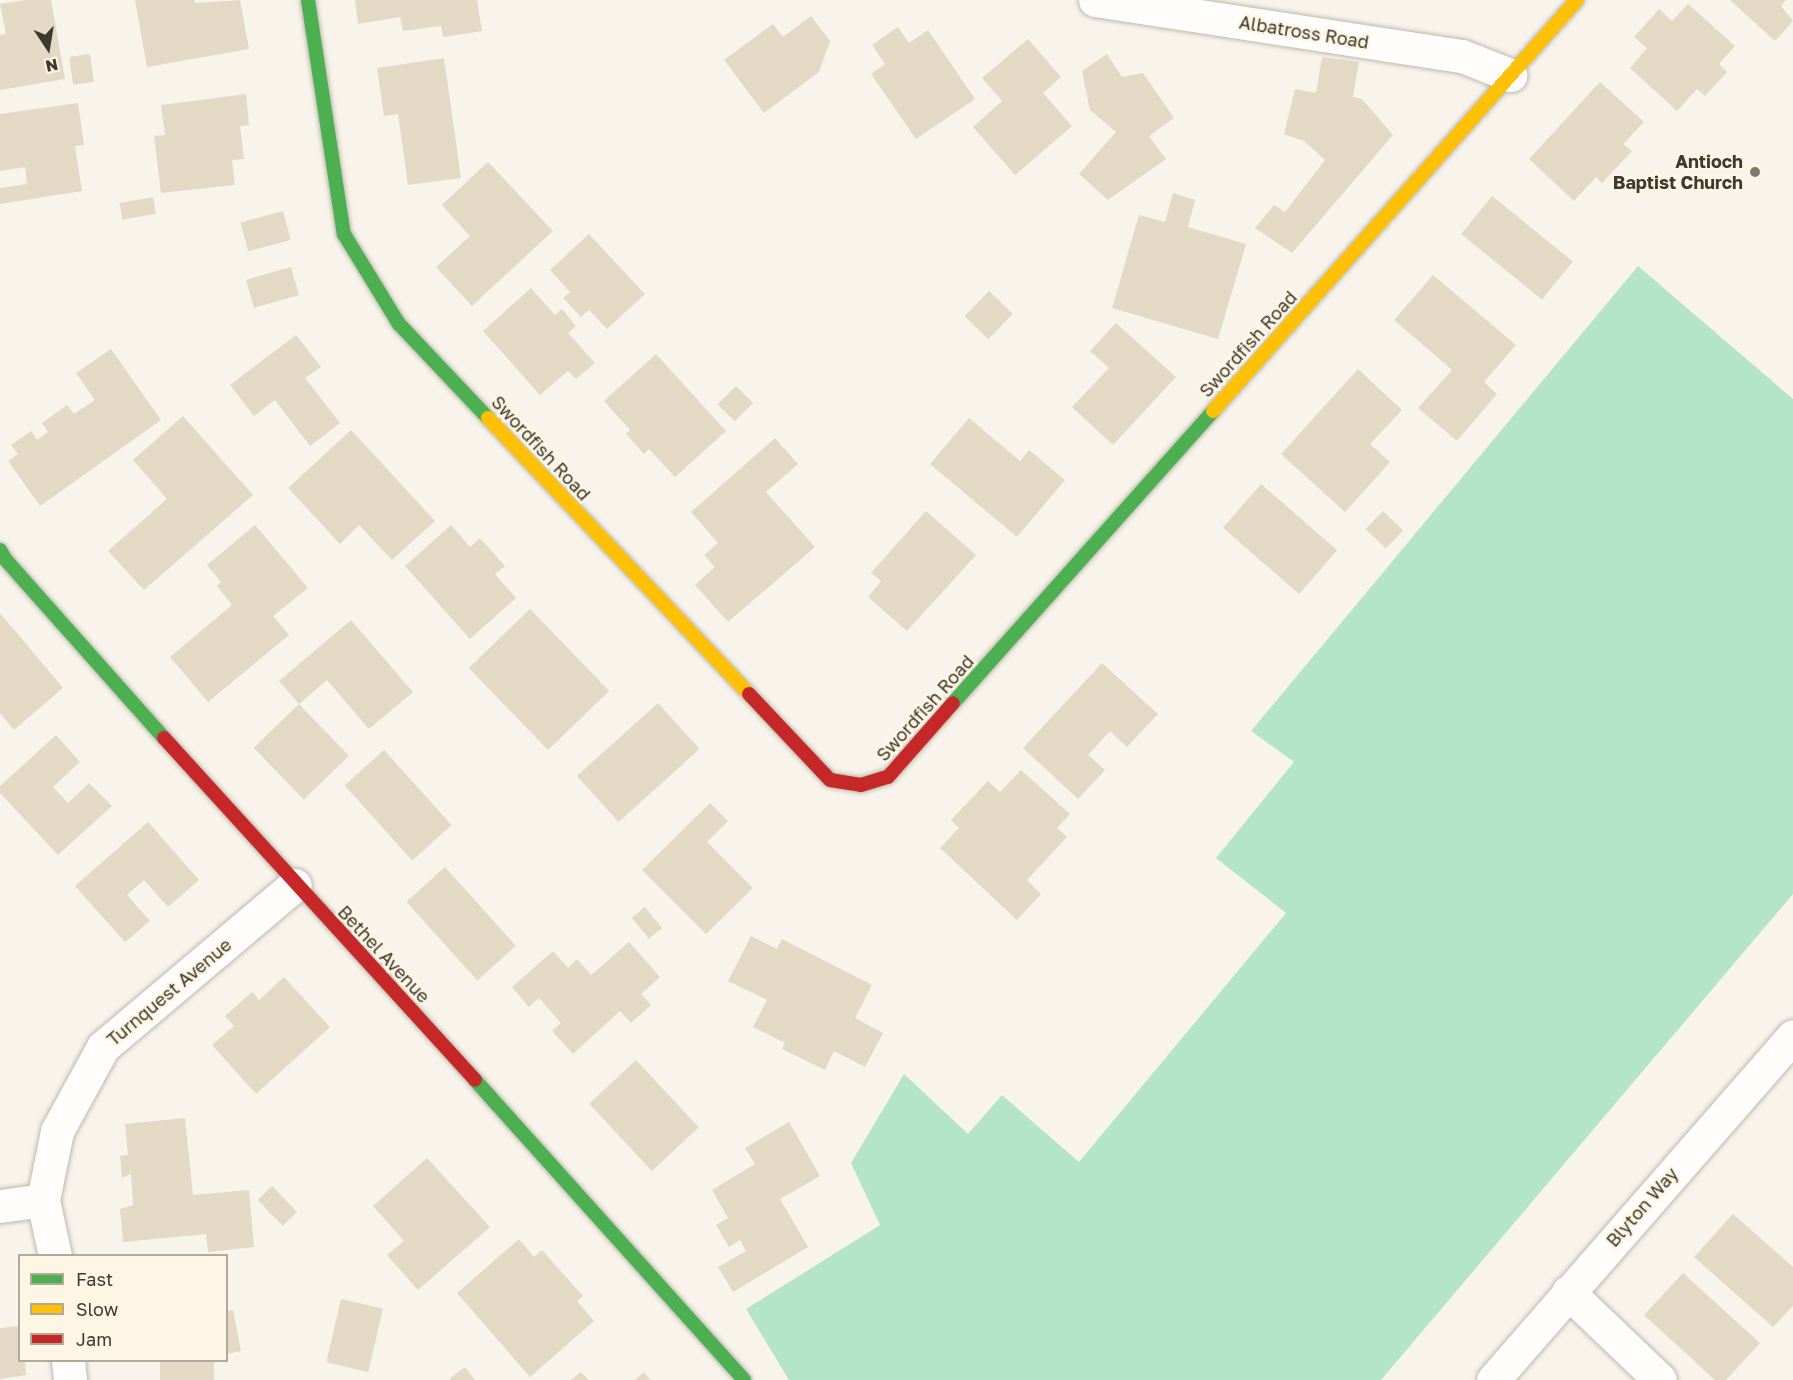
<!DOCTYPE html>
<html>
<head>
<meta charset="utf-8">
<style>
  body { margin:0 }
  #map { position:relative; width:1793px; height:1380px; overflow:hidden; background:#f8f4eb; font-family:"Golos Text",sans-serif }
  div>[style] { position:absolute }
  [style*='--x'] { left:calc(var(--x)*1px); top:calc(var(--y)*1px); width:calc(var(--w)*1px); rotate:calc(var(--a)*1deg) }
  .green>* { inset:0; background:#b4e5cb }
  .building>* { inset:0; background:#e3d9c5; transform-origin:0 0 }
  .roads { filter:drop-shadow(0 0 2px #bdb9b0) drop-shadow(0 0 2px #bdb9b0) }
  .street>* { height:33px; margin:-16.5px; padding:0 16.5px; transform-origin:16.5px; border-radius:16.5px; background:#fefdfc }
  .fast>* { height:14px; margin:-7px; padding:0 7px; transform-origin:7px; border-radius:7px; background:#4caf50 }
  .slow>* { height:14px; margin:-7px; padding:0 7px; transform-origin:7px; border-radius:7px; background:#ffc107 }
  .jam>* { height:14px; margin:-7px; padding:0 7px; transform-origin:7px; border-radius:7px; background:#c62828 }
  .dots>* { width:16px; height:16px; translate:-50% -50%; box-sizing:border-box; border:3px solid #fef6e5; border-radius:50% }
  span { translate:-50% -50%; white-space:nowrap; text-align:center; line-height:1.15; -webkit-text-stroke:5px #fef6e5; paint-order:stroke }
  .street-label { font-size:18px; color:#3e392e }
  .poi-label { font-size:18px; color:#3e392e; font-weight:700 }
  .right { translate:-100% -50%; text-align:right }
  .legend { position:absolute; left:18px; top:1254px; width:210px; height:108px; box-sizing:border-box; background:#fef6e5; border:2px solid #b1aa9c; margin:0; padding:8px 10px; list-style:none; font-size:18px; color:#3e392e }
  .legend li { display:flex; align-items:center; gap:12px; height:30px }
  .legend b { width:30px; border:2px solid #b1aa9c }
  .north { position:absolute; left:18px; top:18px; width:60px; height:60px; -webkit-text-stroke:4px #fef6e5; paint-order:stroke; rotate:168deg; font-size:16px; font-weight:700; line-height:24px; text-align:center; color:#3e392e }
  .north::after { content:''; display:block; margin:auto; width:21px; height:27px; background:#3e392e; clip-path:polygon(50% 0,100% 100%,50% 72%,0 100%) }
</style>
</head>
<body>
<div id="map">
  <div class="green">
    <i style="clip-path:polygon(1638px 266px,1793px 399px,1793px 894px,1381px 1380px,789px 1380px,746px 1309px,880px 1225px,851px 1163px,904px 1074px,968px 1134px,1002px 1095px,1079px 1162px,1286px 913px,1216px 858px,1294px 762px,1251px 731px)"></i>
  </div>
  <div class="building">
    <i style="clip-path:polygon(25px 0,51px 0,65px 79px,0 90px,0 35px,6px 34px,0 4px)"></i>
    <i style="clip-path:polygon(135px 0,194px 0,195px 3px,240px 0,249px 49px,147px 67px)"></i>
    <i style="clip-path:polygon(355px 0,477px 0,482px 31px,443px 37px,441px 26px,403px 31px,400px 17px,358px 24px)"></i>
    <i style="clip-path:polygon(1730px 0,1786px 0,1781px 6px,1793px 21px,1775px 41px)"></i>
    <i style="clip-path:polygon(1688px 4px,1735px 46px,1719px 64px,1727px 72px,1705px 96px,1697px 89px,1677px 111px,1630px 68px,1647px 48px,1634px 37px,1659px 9px,1672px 21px)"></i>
    <i style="clip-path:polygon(811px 16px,830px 41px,819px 72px,764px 113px,724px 60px,773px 24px,783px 37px)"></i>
    <i style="clip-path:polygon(898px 27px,909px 43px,928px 30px,975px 99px,916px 139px,871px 74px,885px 64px,872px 45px)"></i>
    <i style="clip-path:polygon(1028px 39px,1061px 77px,1043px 93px,1072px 126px,1015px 175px,973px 127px,1002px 101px,982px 78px)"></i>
    <i style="left:90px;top:54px;width:28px;height:21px;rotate:82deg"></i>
    <i style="clip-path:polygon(1107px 54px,1122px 77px,1143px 73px,1174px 118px,1149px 136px,1166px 159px,1108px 200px,1079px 174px,1116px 132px,1090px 110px,1082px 71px)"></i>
    <i style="clip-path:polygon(1322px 57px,1359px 62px,1353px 97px,1362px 99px,1393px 135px,1292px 253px,1255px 228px,1274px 205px,1285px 212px,1325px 160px,1304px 141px,1284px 134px,1295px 89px,1316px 93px)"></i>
    <i style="clip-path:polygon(444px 58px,461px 178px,408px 185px,398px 114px,384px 116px,377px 68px)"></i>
    <i style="clip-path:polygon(1600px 82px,1644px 122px,1623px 144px,1632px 151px,1602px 183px,1596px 177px,1574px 201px,1529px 159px)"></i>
    <i style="clip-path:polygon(246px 94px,249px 125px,240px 126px,244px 159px,232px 160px,235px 185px,161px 193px,154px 136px,165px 135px,161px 105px)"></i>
    <i style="clip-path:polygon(78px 103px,84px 145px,75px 146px,82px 191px,0 204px,0 188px,27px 184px,25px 167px,0 171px,0 114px)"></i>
    <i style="clip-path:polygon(488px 162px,553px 231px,472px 306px,436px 267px,470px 236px,442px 205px)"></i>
    <i style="clip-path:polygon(1173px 193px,1195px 200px,1188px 227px,1246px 244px,1218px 339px,1112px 308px,1139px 215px,1165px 222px)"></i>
    <i style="left:1492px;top:196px;width:104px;height:49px;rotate:39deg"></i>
    <i style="left:153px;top:197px;width:17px;height:34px;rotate:80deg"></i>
    <i style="left:283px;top:211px;width:30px;height:44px;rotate:75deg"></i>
    <i style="clip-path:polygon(589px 234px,645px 294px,607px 329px,589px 310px,581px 317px,563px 298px,570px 292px,550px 270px)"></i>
    <i style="left:291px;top:267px;width:29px;height:47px;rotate:74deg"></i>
    <i style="clip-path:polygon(1433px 275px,1516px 345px,1484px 382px,1497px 394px,1457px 441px,1418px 408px,1452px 370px,1394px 320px)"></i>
    <i style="clip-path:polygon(531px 288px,555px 315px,562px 309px,576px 326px,568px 333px,595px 363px,576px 379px,568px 371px,540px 395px,483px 331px)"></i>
    <i style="left:989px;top:291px;width:33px;height:35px;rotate:44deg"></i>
    <i style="clip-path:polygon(1116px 323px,1176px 377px,1113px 445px,1072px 407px,1109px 368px,1090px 351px)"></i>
    <i style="clip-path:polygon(296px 335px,321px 367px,305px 378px,340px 423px,310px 446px,275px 400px,254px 416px,230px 385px)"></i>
    <i style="clip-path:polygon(111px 349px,161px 420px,40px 506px,8px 461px,18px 454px,11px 445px,31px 431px,37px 440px,48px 432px,42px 423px,67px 405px,74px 414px,95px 400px,76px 373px)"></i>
    <i style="clip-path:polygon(656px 354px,726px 431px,675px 477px,649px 449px,644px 454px,626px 434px,630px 430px,604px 401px)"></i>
    <i style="clip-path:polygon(1358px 369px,1402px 410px,1370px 444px,1390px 462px,1345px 512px,1281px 454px)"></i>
    <i style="left:736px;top:386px;width:24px;height:26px;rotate:45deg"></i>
    <i style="clip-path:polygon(183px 416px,253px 495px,144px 590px,108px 551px,167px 499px,133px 460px)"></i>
    <i style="clip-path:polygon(969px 418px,1020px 461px,1029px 450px,1065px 480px,1017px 537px,930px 464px)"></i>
    <i style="clip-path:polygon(351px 430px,435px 521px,392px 560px,359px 525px,340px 544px,288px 488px)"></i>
    <i style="clip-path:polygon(775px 438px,798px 464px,766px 492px,815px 547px,728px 622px,695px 585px,715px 567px,704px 555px,718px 543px,691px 512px)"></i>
    <i style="left:1261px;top:484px;width:101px;height:58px;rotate:41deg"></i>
    <i style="clip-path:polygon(926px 511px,976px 555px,907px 631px,868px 597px,881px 581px,871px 573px)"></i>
    <i style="left:1383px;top:511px;width:28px;height:25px;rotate:44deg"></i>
    <i style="clip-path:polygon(255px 525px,308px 588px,273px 616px,289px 635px,208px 702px,170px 657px,232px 605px,217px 586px,221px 582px,207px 565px)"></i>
    <i style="clip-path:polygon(451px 525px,470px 547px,480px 538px,505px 566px,495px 574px,516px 598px,470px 639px,405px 566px)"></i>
    <i style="left:530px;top:609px;width:114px;height:85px;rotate:46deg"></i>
    <i style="clip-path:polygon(0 613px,63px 688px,14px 730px,0 713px)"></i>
    <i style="clip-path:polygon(351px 620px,413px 692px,369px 729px,327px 680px,299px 704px,279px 681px)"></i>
    <i style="clip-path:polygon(1102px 663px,1158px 714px,1127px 747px,1110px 731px,1088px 755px,1105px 770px,1078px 799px,1023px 748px)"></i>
    <i style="left:658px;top:703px;width:62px;height:109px;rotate:48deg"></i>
    <i style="left:299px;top:704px;width:72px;height:63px;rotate:46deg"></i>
    <i style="clip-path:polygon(56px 735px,80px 762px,53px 787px,68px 803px,89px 783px,112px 806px,58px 855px,0 793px,0 786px)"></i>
    <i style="left:384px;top:750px;width:101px;height:53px;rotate:48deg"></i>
    <i style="clip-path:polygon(1021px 770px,1070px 814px,1057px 828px,1067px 837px,1027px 880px,1041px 894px,1017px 920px,940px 848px,959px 828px,951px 820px,988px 781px,1000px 792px)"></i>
    <i style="clip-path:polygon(710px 803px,728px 821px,707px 842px,753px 888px,706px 934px,642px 870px)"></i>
    <i style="clip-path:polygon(148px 822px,199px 880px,168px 907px,144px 880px,127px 895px,150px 921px,125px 942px,75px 886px)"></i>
    <i style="left:445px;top:867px;width:106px;height:52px;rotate:48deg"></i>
    <i style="left:645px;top:907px;width:27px;height:17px;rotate:51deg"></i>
    <i style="clip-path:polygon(751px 936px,777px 949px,782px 939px,872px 985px,855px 1018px,883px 1033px,865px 1067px,834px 1051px,825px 1070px,782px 1049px,785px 1043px,753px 1027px,767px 1000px,728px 981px)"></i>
    <i style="clip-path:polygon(629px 942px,660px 977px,641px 994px,651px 1005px,631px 1023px,620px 1011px,573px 1054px,552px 1031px,561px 1023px,539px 998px,529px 1007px,512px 987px,553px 951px,568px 968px,577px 959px,591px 975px)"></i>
    <i style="clip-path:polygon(284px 977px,330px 1027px,256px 1094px,212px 1045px,234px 1026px,225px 1016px,252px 992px,259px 1000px)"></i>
    <i style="left:636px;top:1060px;width:92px;height:64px;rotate:47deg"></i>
    <i style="clip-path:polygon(185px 1118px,193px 1195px,249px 1190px,254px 1247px,208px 1252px,206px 1234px,123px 1242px,120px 1209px,133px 1205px,131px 1174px,122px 1178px,120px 1156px,128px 1155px,125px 1124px)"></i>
    <i style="clip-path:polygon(789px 1122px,820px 1176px,780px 1199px,808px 1247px,733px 1292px,718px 1267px,746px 1251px,740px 1240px,729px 1247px,716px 1225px,728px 1218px,712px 1190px,755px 1164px,745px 1148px)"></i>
    <i style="clip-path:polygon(427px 1158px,490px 1227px,418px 1290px,387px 1255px,404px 1241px,373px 1206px)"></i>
    <i style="left:272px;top:1186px;width:36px;height:20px;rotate:46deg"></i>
    <i style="clip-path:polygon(1733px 1214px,1793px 1267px,1793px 1306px,1773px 1327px,1694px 1257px)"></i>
    <i style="clip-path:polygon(519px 1239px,534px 1257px,542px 1250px,583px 1296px,577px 1301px,594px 1321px,530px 1377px,457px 1293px)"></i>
    <i style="clip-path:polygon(1683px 1273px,1760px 1343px,1726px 1380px,1715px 1380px,1644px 1315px)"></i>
    <i style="left:341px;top:1299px;width:43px;height:65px;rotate:13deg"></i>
    <i style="clip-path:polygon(233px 1310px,241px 1351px,226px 1354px,226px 1311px)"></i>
    <i style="clip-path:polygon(20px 1326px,20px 1360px,25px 1360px,26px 1375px,0 1379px,0 1328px)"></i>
    <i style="left:160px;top:1360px;width:54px;height:20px"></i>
    <i style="clip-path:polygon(465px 1367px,475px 1380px,451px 1380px,450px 1378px)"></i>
    <i style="clip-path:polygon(581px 1372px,589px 1380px,571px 1380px)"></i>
    <i style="clip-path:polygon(644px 1372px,650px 1380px,635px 1380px)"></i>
  </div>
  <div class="roads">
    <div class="street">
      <i style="--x:1095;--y:0;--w:371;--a:8.7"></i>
      <i style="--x:1462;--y:56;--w:52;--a:21.6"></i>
      <i style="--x:0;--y:1206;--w:43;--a:-7.9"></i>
      <i style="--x:55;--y:1256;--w:57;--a:-102.1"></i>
      <i style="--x:43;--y:1200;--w:70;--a:-78.5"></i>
      <i style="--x:57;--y:1131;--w:96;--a:-61.3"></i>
      <i style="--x:103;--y:1047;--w:251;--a:-40.2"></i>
      <i style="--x:1568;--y:1292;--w:127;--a:43.7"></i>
      <i style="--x:68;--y:1360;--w:20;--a:84"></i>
      <i style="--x:1493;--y:1380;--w:456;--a:-48.9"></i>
    </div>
    <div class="fast">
      <i style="--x:308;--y:0;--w:237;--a:81.3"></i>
      <i style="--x:344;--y:234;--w:105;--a:58.6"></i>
      <i style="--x:399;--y:324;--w:129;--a:46.6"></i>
      <i style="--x:0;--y:550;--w:10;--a:61"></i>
      <i style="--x:5;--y:559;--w:239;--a:48.4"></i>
      <i style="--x:953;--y:703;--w:391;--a:-48.3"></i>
      <i style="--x:475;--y:1080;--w:403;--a:48.1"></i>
    </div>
    <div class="slow">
      <i style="--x:1213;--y:411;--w:549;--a:-48.47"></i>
      <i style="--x:488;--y:418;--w:380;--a:46.6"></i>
    </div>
    <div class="jam">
      <i style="--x:749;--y:694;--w:118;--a:46.7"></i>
      <i style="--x:830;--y:780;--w:31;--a:9"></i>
      <i style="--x:861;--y:785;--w:28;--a:-17"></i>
      <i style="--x:888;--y:777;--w:98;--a:-48.7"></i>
      <i style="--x:164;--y:738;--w:462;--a:47.7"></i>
    </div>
  </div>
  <div class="dots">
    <i style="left:1755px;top:172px;background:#7f7a70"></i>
  </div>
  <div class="street-label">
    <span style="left:1304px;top:32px;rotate:9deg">Albatross Road</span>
    <span style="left:1248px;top:344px;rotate:-48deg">Swordfish Road</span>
    <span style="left:541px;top:448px;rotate:47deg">Swordfish Road</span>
    <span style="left:925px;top:708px;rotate:-48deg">Swordfish Road</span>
    <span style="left:384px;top:954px;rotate:47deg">Bethel Avenue</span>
    <span style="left:169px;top:992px;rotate:-40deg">Turnquest Avenue</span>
    <span style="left:1642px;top:1207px;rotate:-49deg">Blyton Way</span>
  </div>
  <div class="poi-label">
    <span class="right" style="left:1743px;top:172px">Antioch<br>Baptist Church</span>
  </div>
  <ul class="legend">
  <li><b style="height:8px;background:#4caf50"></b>Fast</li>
  <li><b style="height:8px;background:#ffc107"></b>Slow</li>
  <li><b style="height:8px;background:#c62828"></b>Jam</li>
  </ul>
  <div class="north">N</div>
</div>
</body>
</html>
